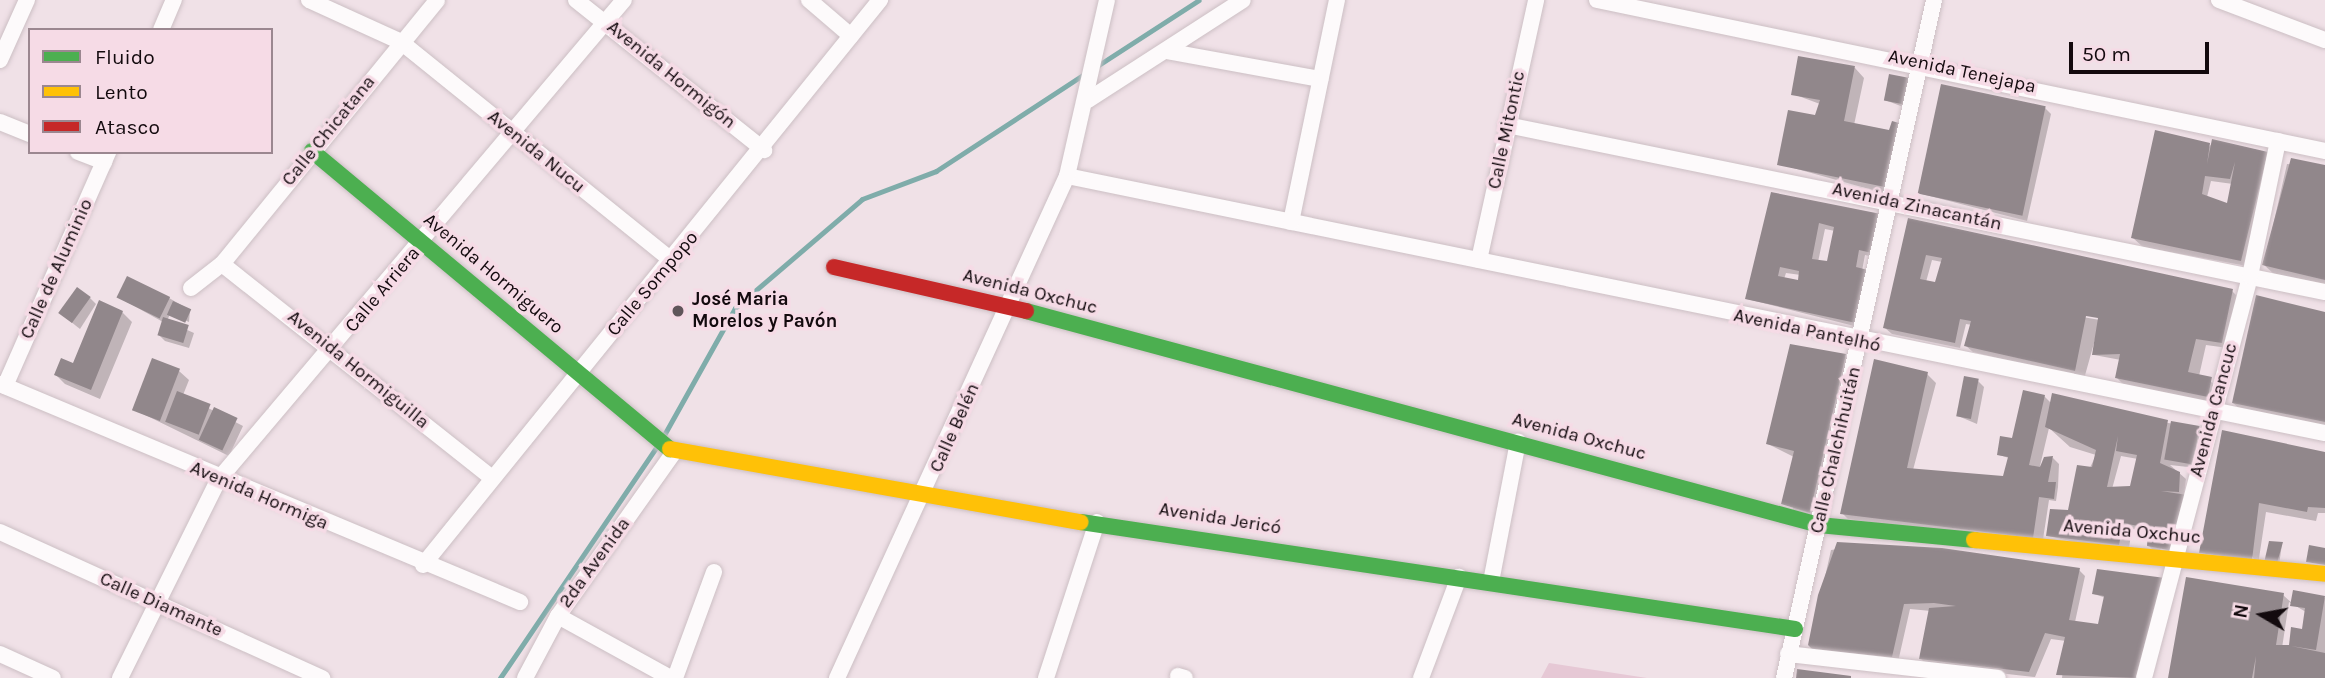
<!DOCTYPE html>
<html>
<head>
<meta charset="utf-8">
<style>
  body { margin:0 }
  #map { position:relative; width:2325px; height:678px; overflow:hidden; background:#f0e1e7; font-family:Karla,sans-serif }
  div>[style] { position:absolute }
  [style*='--x'] { left:calc(var(--x)*1px); top:calc(var(--y)*1px); width:calc(var(--w)*1px); rotate:calc(var(--a)*1deg) }
  .green>* { inset:0; background:#e6c8d5 }
  .shadow>* { inset:0; background:#0003 }
  .stream>* { height:5px; margin:-2.5px; padding:0 2.5px; transform-origin:2.5px; border-radius:2.5px; background:#7facaa }
  .building>* { inset:0; background:#91878b; transform-origin:0 0 }
  .roads { filter:drop-shadow(0 0 2px #ccbfc4) drop-shadow(0 0 2px #ccbfc4) }
  .street>* { height:16px; margin:-8px; padding:0 8px; transform-origin:8px; border-radius:8px; background:#fdfafb }
  .fast>* { height:16px; margin:-8px; padding:0 8px; transform-origin:8px; border-radius:8px; background:#4caf50 }
  .slow>* { height:16px; margin:-8px; padding:0 8px; transform-origin:8px; border-radius:8px; background:#ffc107 }
  .jam>* { height:16px; margin:-8px; padding:0 8px; transform-origin:8px; border-radius:8px; background:#c62828 }
  .dots>* { width:19px; height:19px; translate:-50% -50%; box-sizing:border-box; border:4px solid #f6dbe6; border-radius:50% }
  span { translate:-50% -50%; white-space:nowrap; text-align:center; line-height:1.15; -webkit-text-stroke:7px #f6dbe6; paint-order:stroke }
  .street-label { font-size:19px; color:#130a0e }
  .poi-label { font-size:19px; color:#130a0e; font-weight:700 }
  .left { translate:0 -50%; text-align:left }
  .legend { position:absolute; left:28px; top:28px; width:245px; height:126px; box-sizing:border-box; background:#f6dbe6; border:2px solid #9b8790; margin:0; padding:9px 12px; list-style:none; font-size:21px; color:#130a0e }
  .legend li { display:flex; align-items:center; gap:14px; height:35px }
  .legend b { width:35px; border:2px solid #9b8790 }
  .north { position:absolute; left:2227px; top:580px; width:70px; height:70px; -webkit-text-stroke:5px #f6dbe6; paint-order:stroke; rotate:280deg; font-size:19px; font-weight:700; line-height:28px; text-align:center; color:#130a0e }
  .north::after { content:''; display:block; margin:auto; width:24px; height:32px; background:#130a0e; clip-path:polygon(50% 0,100% 100%,50% 72%,0 100%) }
  .scale { position:absolute; left:2069px; top:42px; width:140px; height:32px; box-sizing:border-box; border:4px solid #130a0e; border-top:0; padding-left:9px; font-size:21px; line-height:24px; white-space:nowrap; color:#130a0e; -webkit-text-stroke:5px #f6dbe6; paint-order:stroke }
</style>
</head>
<body>
<div id="map">
  <div class="green">
    <i style="clip-path:polygon(1549px 663px,1647px 678px,1541px 678px)"></i>
  </div>
  <div class="shadow">
    <i style="clip-path:polygon(1799px 58px,1855px 68px,1864px 78px,1854px 125px,1894px 196px,1779px 164px,1816px 119px,1820px 104px,1793px 94px)"></i>
    <i style="clip-path:polygon(1890px 76px,1911px 110px,1885px 100px)"></i>
    <i style="clip-path:polygon(2045px 108px,2051px 114px,2027px 221px,1918px 193px)"></i>
    <i style="clip-path:polygon(evenodd,2214px 141px,2276px 163px,2247px 266px,2143px 247px,2133px 238px,2214px 141px,2211px 181px,2233px 184px,2229px 207px,2207px 197px,2211px 181px)"></i>
    <i style="clip-path:polygon(2287px 164px,2325px 167px,2325px 284px,2274px 274px,2264px 265px)"></i>
    <i style="clip-path:polygon(evenodd,1772px 194px,1880px 216px,1878px 258px,1865px 255px,1862px 271px,1862px 328px,1747px 299px,1772px 194px,1825px 229px,1835px 231px,1828px 263px,1818px 262px,1825px 229px,1772px 194px,1786px 273px,1801px 275px,1800px 282px,1784px 279px,1786px 273px)"></i>
    <i style="clip-path:polygon(evenodd,1909px 220px,2232px 291px,2238px 297px,2228px 348px,2206px 345px,2199px 376px,2217px 385px,2214px 403px,2123px 384px,2117px 378px,2121px 360px,2094px 355px,2099px 325px,2084px 379px,1973px 352px,1966px 346px,1972px 325px,1966px 324px,1960px 348px,1892px 334px,1885px 328px,1909px 220px,1932px 260px,1942px 262px,1936px 284px,1926px 282px,1932px 260px,1909px 220px,2078px 313px,2100px 317px,2100px 320px,2077px 316px,2078px 313px)"></i>
    <i style="clip-path:polygon(118px 297px,169px 298px,190px 310px,189px 322px,170px 314px,167px 321px,194px 333px,189px 348px,165px 341px,159px 335px,163px 322px)"></i>
    <i style="clip-path:polygon(90px 298px,96px 304px,80px 329px,61px 314px)"></i>
    <i style="clip-path:polygon(122px 312px,132px 322px,100px 399px,65px 384px,56px 375px,74px 365px)"></i>
    <i style="clip-path:polygon(2325px 313px,2325px 427px,2243px 412px,2233px 403px)"></i>
    <i style="clip-path:polygon(1845px 356px,1851px 362px,1820px 521px,1793px 513px,1794px 457px,1768px 444px)"></i>
    <i style="clip-path:polygon(179px 371px,189px 380px,183px 395px,243px 426px,229px 456px,135px 410px)"></i>
    <i style="clip-path:polygon(evenodd,1927px 374px,1936px 383px,1913px 470px,2004px 478px,2009px 458px,1999px 455px,2044px 396px,2052px 404px,2199px 428px,2205px 434px,2197px 468px,2170px 465px,2186px 479px,2184px 496px,2158px 555px,2149px 546px,2151px 532px,2132px 529px,2128px 554px,2048px 536px,2069px 512px,2096px 455px,2070px 447px,2049px 428px,2040px 466px,2053px 458px,2059px 464px,2058px 487px,2056px 501px,2049px 500px,2042px 546px,1848px 519px,1842px 513px,1927px 374px,2121px 456px,2138px 459px,2131px 488px,2112px 489px,2121px 456px)"></i>
    <i style="clip-path:polygon(1978px 381px,1984px 387px,1977px 424px,1958px 416px)"></i>
    <i style="clip-path:polygon(2325px 454px,2325px 513px,2318px 513px,2316px 521px,2266px 512px,2258px 565px,2211px 496px)"></i>
    <i style="clip-path:polygon(2282px 544px,2279px 565px,2268px 565px)"></i>
    <i style="clip-path:polygon(1857px 546px,2079px 570px,2085px 576px,2075px 622px,2100px 625px,2106px 598px,2094px 594px,2098px 571px,2147px 678px,2062px 678px,2066px 641px,2051px 639px,2035px 677px,1927px 665px,1921px 659px,1931px 611px,1910px 609px,1898px 662px,1847px 658px,1810px 644px,1831px 550px)"></i>
    <i style="clip-path:polygon(evenodd,2294px 592px,2325px 598px,2325px 678px,2170px 678px,2283px 595px,2293px 604px,2294px 592px,2289px 602px,2306px 612px,2303px 631px,2290px 645px,2295px 650px,2282px 648px,2289px 602px)"></i>
  </div>
  <div class="stream">
    <i style="--x:1097;--y:66;--w:121;--a:-32.9"></i>
    <i style="--x:664;--y:435;--w:145;--a:-60.8"></i>
    <i style="--x:735;--y:308;--w:167;--a:-40.6"></i>
    <i style="--x:862;--y:199;--w:79;--a:-20.7"></i>
    <i style="--x:936;--y:171;--w:179;--a:-33.2"></i>
    <i style="--x:500;--y:678;--w:280;--a:-55.9"></i>
  </div>
  <div class="building">
    <i style="clip-path:polygon(1798px 56px,1855px 66px,1844px 121px,1889px 130px,1892px 121px,1899px 123px,1885px 187px,1777px 165px,1788px 110px,1815px 115px,1820px 100px,1791px 95px)"></i>
    <i style="left:1889px;top:74px;width:21px;height:27px;rotate:11deg"></i>
    <i style="left:1941px;top:84px;width:107px;height:112px;rotate:12deg"></i>
    <i style="clip-path:polygon(evenodd,2155px 130px,2210px 143px,2207px 164px,2212px 139px,2268px 152px,2241px 261px,2131px 238px,2155px 130px,2235px 162px,2227px 203px,2202px 194px,2205px 176px,2230px 179px,2235px 162px)"></i>
    <i style="clip-path:polygon(2291px 158px,2325px 165px,2325px 280px,2262px 265px)"></i>
    <i style="clip-path:polygon(evenodd,1771px 192px,1881px 214px,1872px 253px,1859px 250px,1856px 267px,1868px 270px,1856px 323px,1745px 299px,1771px 192px,1819px 223px,1834px 227px,1827px 261px,1812px 259px,1819px 223px,1771px 192px,1780px 267px,1799px 271px,1798px 280px,1778px 276px,1780px 267px)"></i>
    <i style="clip-path:polygon(evenodd,1908px 218px,2233px 289px,2222px 343px,2196px 339px,2188px 372px,2212px 377px,2208px 397px,2115px 378px,2120px 354px,2092px 355px,2098px 318px,2086px 316px,2075px 371px,1964px 346px,1971px 321px,1960px 319px,1955px 343px,1883px 328px,1908px 218px,1926px 255px,1942px 258px,1935px 282px,1920px 279px,1926px 255px)"></i>
    <i style="left:127px;top:276px;width:48px;height:24px;rotate:26deg"></i>
    <i style="left:77px;top:287px;width:17px;height:32px;rotate:36deg"></i>
    <i style="clip-path:polygon(2256px 295px,2325px 312px,2325px 422px,2232px 403px)"></i>
    <i style="clip-path:polygon(99px 300px,123px 311px,91px 390px,54px 375px,61px 358px,73px 363px)"></i>
    <i style="left:173px;top:301px;width:20px;height:15px;rotate:24deg"></i>
    <i style="left:163px;top:317px;width:27px;height:19px;rotate:17deg"></i>
    <i style="clip-path:polygon(1790px 344px,1846px 354px,1810px 513px,1781px 504px,1794px 451px,1766px 444px)"></i>
    <i style="left:152px;top:358px;width:30px;height:56px;rotate:21deg"></i>
    <i style="clip-path:polygon(1874px 359px,1928px 372px,1907px 468px,2003px 476px,2008px 457px,1997px 455px,2000px 436px,2012px 438px,2023px 390px,2045px 395px,2029px 465px,2040px 467px,2044px 457px,2053px 456px,2048px 482px,2056px 482px,2054px 499px,2039px 497px,2033px 538px,1840px 514px)"></i>
    <i style="left:1964px;top:376px;width:15px;height:41px;rotate:11deg"></i>
    <i style="left:177px;top:391px;width:36px;height:33px;rotate:21deg"></i>
    <i style="clip-path:polygon(evenodd,2052px 393px,2168px 420px,2160px 463px,2180px 472px,2179px 492px,2161px 491px,2187px 495px,2173px 551px,2147px 546px,2148px 528px,2123px 523px,2119px 545px,2046px 536px,2050px 509px,2068px 510px,2077px 465px,2092px 467px,2096px 450px,2045px 427px,2052px 393px,2118px 436px,2116px 451px,2137px 455px,2130px 486px,2107px 487px,2118px 436px)"></i>
    <i style="left:214px;top:407px;width:26px;height:36px;rotate:25deg"></i>
    <i style="left:2171px;top:421px;width:29px;height:39px;rotate:10deg"></i>
    <i style="clip-path:polygon(2222px 430px,2325px 452px,2325px 508px,2308px 507px,2307px 512px,2259px 503px,2252px 560px,2199px 553px)"></i>
    <i style="clip-path:polygon(2269px 541px,2283px 542px,2277px 563px,2264px 563px)"></i>
    <i style="clip-path:polygon(1837px 542px,1942px 548px,2080px 568px,2069px 620px,2098px 624px,2104px 596px,2092px 594px,2097px 569px,2165px 578px,2139px 678px,2056px 675px,2065px 637px,2045px 633px,2029px 672px,1919px 659px,1929px 608px,1956px 606px,1934px 603px,1904px 604px,1892px 657px,1813px 650px,1808px 645px,1818px 595px)"></i>
    <i style="clip-path:polygon(2309px 545px,2325px 548px,2325px 565px,2306px 562px)"></i>
    <i style="clip-path:polygon(2186px 577px,2284px 593px,2276px 645px,2289px 645px,2291px 627px,2302px 629px,2305px 608px,2290px 606px,2293px 590px,2325px 596px,2316px 650px,2291px 646px,2325px 653px,2325px 678px,2254px 678px,2256px 656px,2252px 678px,2168px 678px)"></i>
    <i style="clip-path:polygon(1797px 669px,1851px 676px,1851px 678px,1796px 678px)"></i>
  </div>
  <div class="roads">
    <div class="street">
      <i style="--x:309;--y:0;--w:101;--a:24.5"></i>
      <i style="--x:401;--y:42;--w:348;--a:38.9"></i>
      <i style="--x:576;--y:0;--w:241;--a:38.6"></i>
      <i style="--x:809;--y:0;--w:55;--a:40.6"></i>
      <i style="--x:1597;--y:0;--w:743;--a:11.72"></i>
      <i style="--x:2219;--y:0;--w:113;--a:20.7"></i>
      <i style="--x:161;--y:30;--w:33;--a:-67"></i>
      <i style="--x:1166;--y:51;--w:157;--a:10.3"></i>
      <i style="--x:0;--y:60;--w:66;--a:-65.8"></i>
      <i style="--x:1088;--y:100;--w:184;--a:-32.8"></i>
      <i style="--x:0;--y:122;--w:32;--a:22"></i>
      <i style="--x:1507;--y:125;--w:835;--a:11.54"></i>
      <i style="--x:78;--y:152;--w:28;--a:21"></i>
      <i style="--x:1067;--y:176;--w:1284;--a:11.55"></i>
      <i style="--x:1291;--y:222;--w:227;--a:-78.3"></i>
      <i style="--x:1479;--y:260;--w:266;--a:-77.6"></i>
      <i style="--x:222;--y:264;--w:345;--a:38.4"></i>
      <i style="--x:191;--y:288;--w:39;--a:-38"></i>
      <i style="--x:222;--y:264;--w:340;--a:-50.8"></i>
      <i style="--x:0;--y:384;--w:564;--a:22.74"></i>
      <i style="--x:5;--y:386;--w:256;--a:-66.2"></i>
      <i style="--x:0;--y:532;--w:354;--a:24.4"></i>
      <i style="--x:423;--y:565;--w:727;--a:-51.03"></i>
      <i style="--x:1491;--y:582;--w:143;--a:-79.1"></i>
      <i style="--x:558;--y:616;--w:129;--a:28.8"></i>
      <i style="--x:0;--y:654;--w:58;--a:24.4"></i>
      <i style="--x:1788;--y:654;--w:211;--a:6.5"></i>
      <i style="--x:1178;--y:676;--w:7;--a:16"></i>
      <i style="--x:120;--y:678;--w:222;--a:-63.6"></i>
      <i style="--x:219;--y:479;--w:627;--a:-49.79"></i>
      <i style="--x:525;--y:678;--w:70;--a:-62"></i>
      <i style="--x:558;--y:616;--w:201;--a:-54.7"></i>
      <i style="--x:675;--y:678;--w:113;--a:-69.8"></i>
      <i style="--x:837;--y:678;--w:552;--a:-65.38"></i>
      <i style="--x:1067;--y:176;--w:180;--a:-77.2"></i>
      <i style="--x:1046;--y:678;--w:164;--a:-71.9"></i>
      <i style="--x:1421;--y:678;--w:108;--a:-69.4"></i>
      <i style="--x:1784;--y:678;--w:694;--a:-77.52"></i>
      <i style="--x:2144;--y:678;--w:416;--a:-75.2"></i>
      <i style="--x:2250;--y:276;--w:138;--a:-78.3"></i>
    </div>
    <div class="fast">
      <i style="--x:312;--y:151;--w:466;--a:39.8"></i>
      <i style="--x:1026;--y:311;--w:821;--a:15.1"></i>
      <i style="--x:1819;--y:525;--w:156;--a:5.5"></i>
      <i style="--x:1081;--y:522;--w:722;--a:8.52"></i>
    </div>
    <div class="slow">
      <i style="--x:670;--y:449;--w:417;--a:10.1"></i>
      <i style="--x:1974;--y:540;--w:353;--a:5.5"></i>
    </div>
    <div class="jam">
      <i style="--x:834;--y:267;--w:197;--a:12.9"></i>
    </div>
  </div>
  <div class="dots">
    <i style="left:678px;top:311px;background:#60555a"></i>
  </div>
  <div class="street-label">
    <span style="left:1962px;top:72px;rotate:12deg">Avenida Tenejapa</span>
    <span style="left:671px;top:75px;rotate:39deg">Avenida Hormigón</span>
    <span style="left:1507px;top:130px;rotate:-78deg">Calle Mitontic</span>
    <span style="left:329px;top:131px;rotate:-51deg">Calle Chicatana</span>
    <span style="left:536px;top:152px;rotate:39deg">Avenida Nucu</span>
    <span style="left:1917px;top:207px;rotate:12deg">Avenida Zinacantán</span>
    <span style="left:57px;top:269px;rotate:-66deg">Calle de Aluminio</span>
    <span style="left:493px;top:274px;rotate:40deg">Avenida Hormiguero</span>
    <span style="left:653px;top:284px;rotate:-50deg">Calle Sompopo</span>
    <span style="left:383px;top:290px;rotate:-50deg">Calle Arriera</span>
    <span style="left:1030px;top:292px;rotate:14deg">Avenida Oxchuc</span>
    <span style="left:1807px;top:331px;rotate:12deg">Avenida Pantelhó</span>
    <span style="left:358px;top:370px;rotate:39deg">Avenida Hormiguilla</span>
    <span style="left:2214px;top:410px;rotate:-75deg">Avenida Cancuc</span>
    <span style="left:955px;top:428px;rotate:-66deg">Calle Belén</span>
    <span style="left:1579px;top:437px;rotate:15deg">Avenida Oxchuc</span>
    <span style="left:1836px;top:450px;rotate:-77deg">Calle Chalchihuitán</span>
    <span style="left:259px;top:496px;rotate:23deg">Avenida Hormiga</span>
    <span style="left:1220px;top:519px;rotate:9deg">Avenida Jericó</span>
    <span style="left:2132px;top:532px;rotate:5deg">Avenida Oxchuc</span>
    <span style="left:595px;top:563px;rotate:-54deg">2da Avenida</span>
    <span style="left:161px;top:605px;rotate:24deg">Calle Diamante</span>
  </div>
  <div class="poi-label">
    <span class="left" style="left:692px;top:311px">José Maria<br>Morelos y Pavón</span>
  </div>
  <ul class="legend">
  <li><b style="height:9px;background:#4caf50"></b>Fluido</li>
  <li><b style="height:9px;background:#ffc107"></b>Lento</li>
  <li><b style="height:9px;background:#c62828"></b>Atasco</li>
  </ul>
  <div class="north">N</div>
  <div class="scale">50 m</div>
</div>
</body>
</html>
